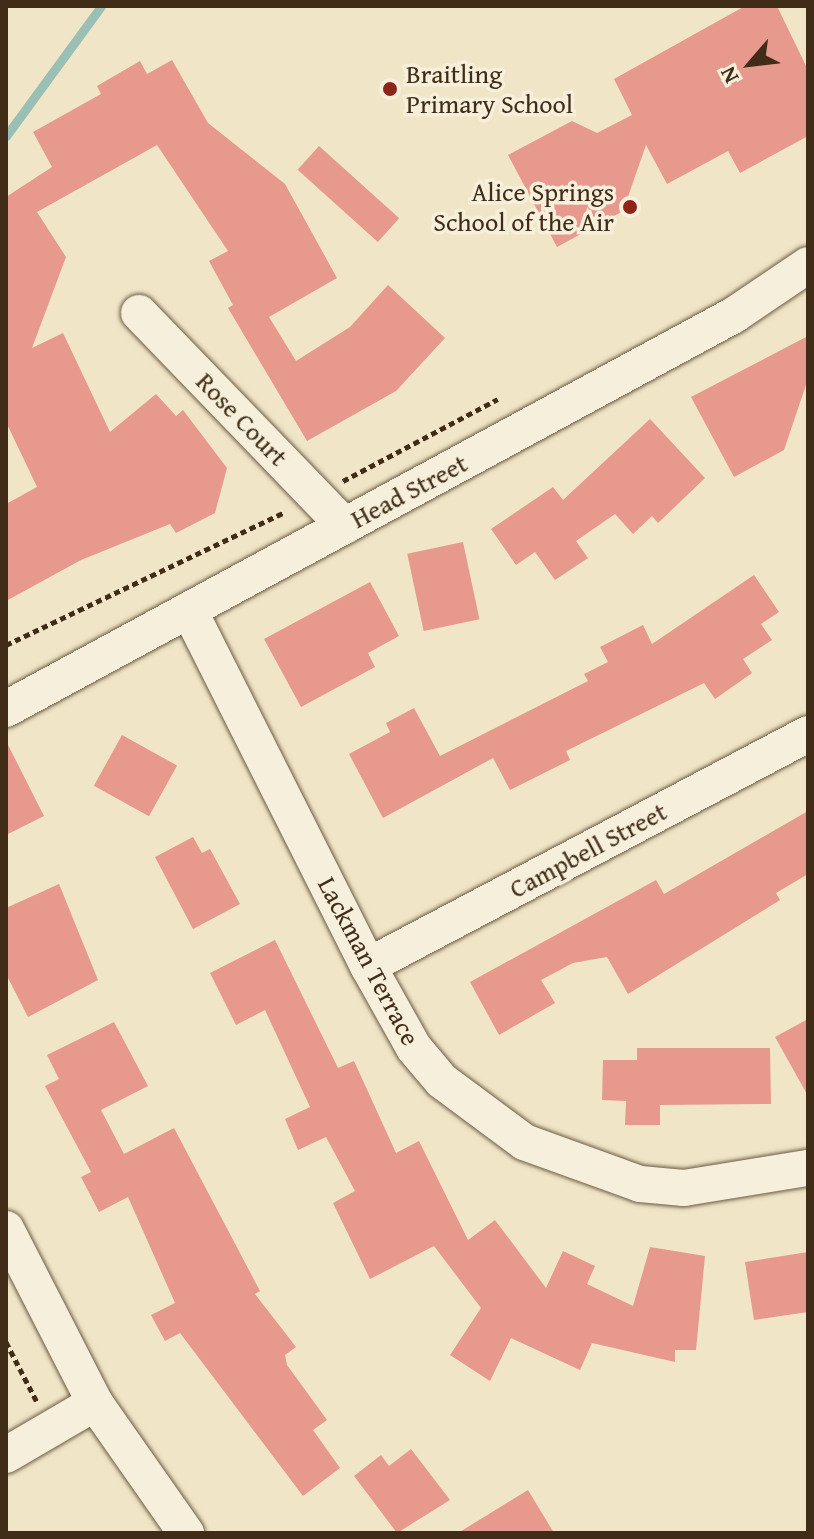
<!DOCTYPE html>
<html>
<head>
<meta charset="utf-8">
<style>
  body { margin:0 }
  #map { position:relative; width:814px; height:1539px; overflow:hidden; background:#f0e6c7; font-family:"Gentium Book Plus",serif }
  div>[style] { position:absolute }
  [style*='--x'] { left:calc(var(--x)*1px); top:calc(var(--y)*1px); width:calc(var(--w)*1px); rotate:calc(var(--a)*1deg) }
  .stream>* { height:9px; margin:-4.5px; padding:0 4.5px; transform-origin:4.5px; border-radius:4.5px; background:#9ac0b5 }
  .building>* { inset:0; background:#e6998c; transform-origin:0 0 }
  .path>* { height:5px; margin-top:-2.5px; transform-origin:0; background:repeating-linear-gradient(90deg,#402c17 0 6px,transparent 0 10px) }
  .roads { filter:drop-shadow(0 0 2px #6c5a43) drop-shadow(0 0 2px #6c5a43) }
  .street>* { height:36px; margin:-18px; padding:0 18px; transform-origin:18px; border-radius:18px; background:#f5efdb }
  .dots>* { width:22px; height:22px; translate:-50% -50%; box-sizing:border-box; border:4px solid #f5efdb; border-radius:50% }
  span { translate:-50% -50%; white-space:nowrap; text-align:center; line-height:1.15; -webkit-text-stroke:7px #f5efdb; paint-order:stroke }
  .poi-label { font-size:26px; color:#402c17 }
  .left { translate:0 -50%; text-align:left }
  .right { translate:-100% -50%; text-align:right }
  .street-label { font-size:26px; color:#402c17 }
  .frame { position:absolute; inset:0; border:8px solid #402c17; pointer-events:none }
  .north { position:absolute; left:710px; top:24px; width:80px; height:80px; -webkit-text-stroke:6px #f5efdb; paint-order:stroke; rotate:242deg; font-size:22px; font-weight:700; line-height:32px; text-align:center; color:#402c17 }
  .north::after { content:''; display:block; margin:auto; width:28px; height:36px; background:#402c17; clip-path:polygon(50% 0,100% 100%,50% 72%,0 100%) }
</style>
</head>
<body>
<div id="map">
  <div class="stream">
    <i style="--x:6;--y:136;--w:161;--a:-53.8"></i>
  </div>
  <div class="building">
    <i style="clip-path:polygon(745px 6px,777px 6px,808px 70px,808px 136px,740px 173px,728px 151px,667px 184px,646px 145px,623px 211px,557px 247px,508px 155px,572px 121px,597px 133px,632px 115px,614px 79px)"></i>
    <i style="clip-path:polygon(172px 60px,208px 123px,285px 184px,337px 278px,269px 317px,296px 361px,350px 327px,388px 285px,445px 338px,396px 391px,307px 441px,228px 308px,233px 305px,209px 261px,228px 251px,157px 145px,37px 212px,66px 257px,32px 348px,63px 333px,110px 432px,156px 394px,176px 416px,183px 410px,227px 468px,215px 513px,176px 533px,170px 524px,81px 560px,6px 601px,6px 504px,37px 487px,6px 422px,6px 197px,52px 167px,33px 132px,101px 94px,97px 86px,140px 61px,147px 74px)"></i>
    <i style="left:319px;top:146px;width:108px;height:32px;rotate:42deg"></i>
    <i style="clip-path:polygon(808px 336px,808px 379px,784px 450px,734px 477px,691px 397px)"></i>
    <i style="clip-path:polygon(650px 419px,705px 478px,658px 523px,652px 516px,633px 534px,615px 514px,576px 541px,588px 558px,555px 580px,535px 552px,516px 565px,491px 529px,553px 487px,563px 500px)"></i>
    <i style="left:463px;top:542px;width:79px;height:57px;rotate:78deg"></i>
    <i style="clip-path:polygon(754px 575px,779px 612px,761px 624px,772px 640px,743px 659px,752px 673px,715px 699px,704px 683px,566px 751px,570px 760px,510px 790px,493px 758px,383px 818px,349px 754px,390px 732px,386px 723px,414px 708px,440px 756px,588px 681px,584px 674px,608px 662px,600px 647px,643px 625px,652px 644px)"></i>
    <i style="clip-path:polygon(370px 582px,399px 636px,368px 653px,375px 667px,301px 707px,264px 639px)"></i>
    <i style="left:122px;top:735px;width:63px;height:58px;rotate:29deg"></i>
    <i style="clip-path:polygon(6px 741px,44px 816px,6px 835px)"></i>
    <i style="clip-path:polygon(808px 811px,808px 874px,776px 893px,780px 900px,628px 994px,607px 957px,573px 963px,541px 980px,555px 1003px,499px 1035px,470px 982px,656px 880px,664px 894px)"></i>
    <i style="clip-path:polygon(193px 837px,202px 853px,210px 849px,240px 904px,193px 929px,155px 857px)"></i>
    <i style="clip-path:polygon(59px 884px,98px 980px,28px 1017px,6px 974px,6px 908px)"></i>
    <i style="clip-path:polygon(275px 940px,338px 1068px,354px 1061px,396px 1153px,419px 1141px,468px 1240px,495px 1220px,546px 1288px,563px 1251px,595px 1266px,587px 1284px,633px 1306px,650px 1247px,705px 1256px,696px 1350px,675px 1350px,675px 1362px,592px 1343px,580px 1370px,511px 1338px,490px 1381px,450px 1355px,481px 1308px,434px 1246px,370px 1279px,333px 1203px,355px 1191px,326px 1137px,298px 1150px,285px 1119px,310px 1107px,265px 1010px,236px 1025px,210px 973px)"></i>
    <i style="clip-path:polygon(808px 1019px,808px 1096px,775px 1037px)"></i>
    <i style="clip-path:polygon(114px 1022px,148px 1086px,101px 1110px,124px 1154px,174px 1128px,260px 1291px,255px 1294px,296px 1347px,285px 1355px,287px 1365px,327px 1420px,313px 1430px,340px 1468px,303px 1496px,180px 1333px,165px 1341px,151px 1315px,175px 1303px,128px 1197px,99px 1212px,81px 1177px,91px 1172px,45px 1086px,59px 1079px,47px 1055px)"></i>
    <i style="clip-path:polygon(637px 1048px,770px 1048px,771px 1104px,660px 1105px,660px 1125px,625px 1125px,626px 1101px,602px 1100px,603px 1060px,637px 1060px)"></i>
    <i style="clip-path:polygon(808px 1252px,808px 1312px,754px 1320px,745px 1262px)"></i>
    <i style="clip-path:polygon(411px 1449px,450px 1500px,397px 1533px,354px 1476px,381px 1455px,389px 1466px)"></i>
    <i style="clip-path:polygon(528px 1490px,554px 1533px,458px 1533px)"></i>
  </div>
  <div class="path">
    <i style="--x:343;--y:481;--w:175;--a:-27.9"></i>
    <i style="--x:6;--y:645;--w:309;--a:-25.5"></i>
    <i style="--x:6;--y:1342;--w:68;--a:62.7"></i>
  </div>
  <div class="roads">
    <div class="street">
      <i style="--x:139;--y:313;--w:296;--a:46"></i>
      <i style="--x:189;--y:610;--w:398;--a:63.3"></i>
      <i style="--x:368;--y:966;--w:94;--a:60.7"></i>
      <i style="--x:414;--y:1048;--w:43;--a:49.7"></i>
      <i style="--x:442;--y:1081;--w:102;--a:36.6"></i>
      <i style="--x:524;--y:1142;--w:123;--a:19.9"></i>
      <i style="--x:640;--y:1184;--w:44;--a:5.2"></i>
      <i style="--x:684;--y:1188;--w:126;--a:-9.2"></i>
      <i style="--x:6;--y:709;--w:828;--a:-28.42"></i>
      <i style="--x:734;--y:315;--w:89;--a:-34"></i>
      <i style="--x:368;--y:966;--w:497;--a:-27.8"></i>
      <i style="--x:6;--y:1229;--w:195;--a:62.9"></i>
      <i style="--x:95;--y:1403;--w:159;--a:55"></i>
      <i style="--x:6;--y:1455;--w:103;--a:-30.3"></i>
    </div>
  </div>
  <div class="dots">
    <i style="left:390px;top:89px;background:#8f2418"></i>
    <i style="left:630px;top:207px;background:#8f2418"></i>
  </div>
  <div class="poi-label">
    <span class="left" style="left:406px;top:89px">Braitling<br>Primary School</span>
    <span class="right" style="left:614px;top:207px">Alice Springs<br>School of the Air</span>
  </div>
  <div class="street-label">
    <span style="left:242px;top:419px;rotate:46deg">Rose Court</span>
    <span style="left:409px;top:491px;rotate:-28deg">Head Street</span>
    <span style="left:588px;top:850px;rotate:-28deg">Campbell Street</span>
    <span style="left:369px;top:961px;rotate:62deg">Lackman Terrace</span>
  </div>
  <div class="frame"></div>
  <div class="north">N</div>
</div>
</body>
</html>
